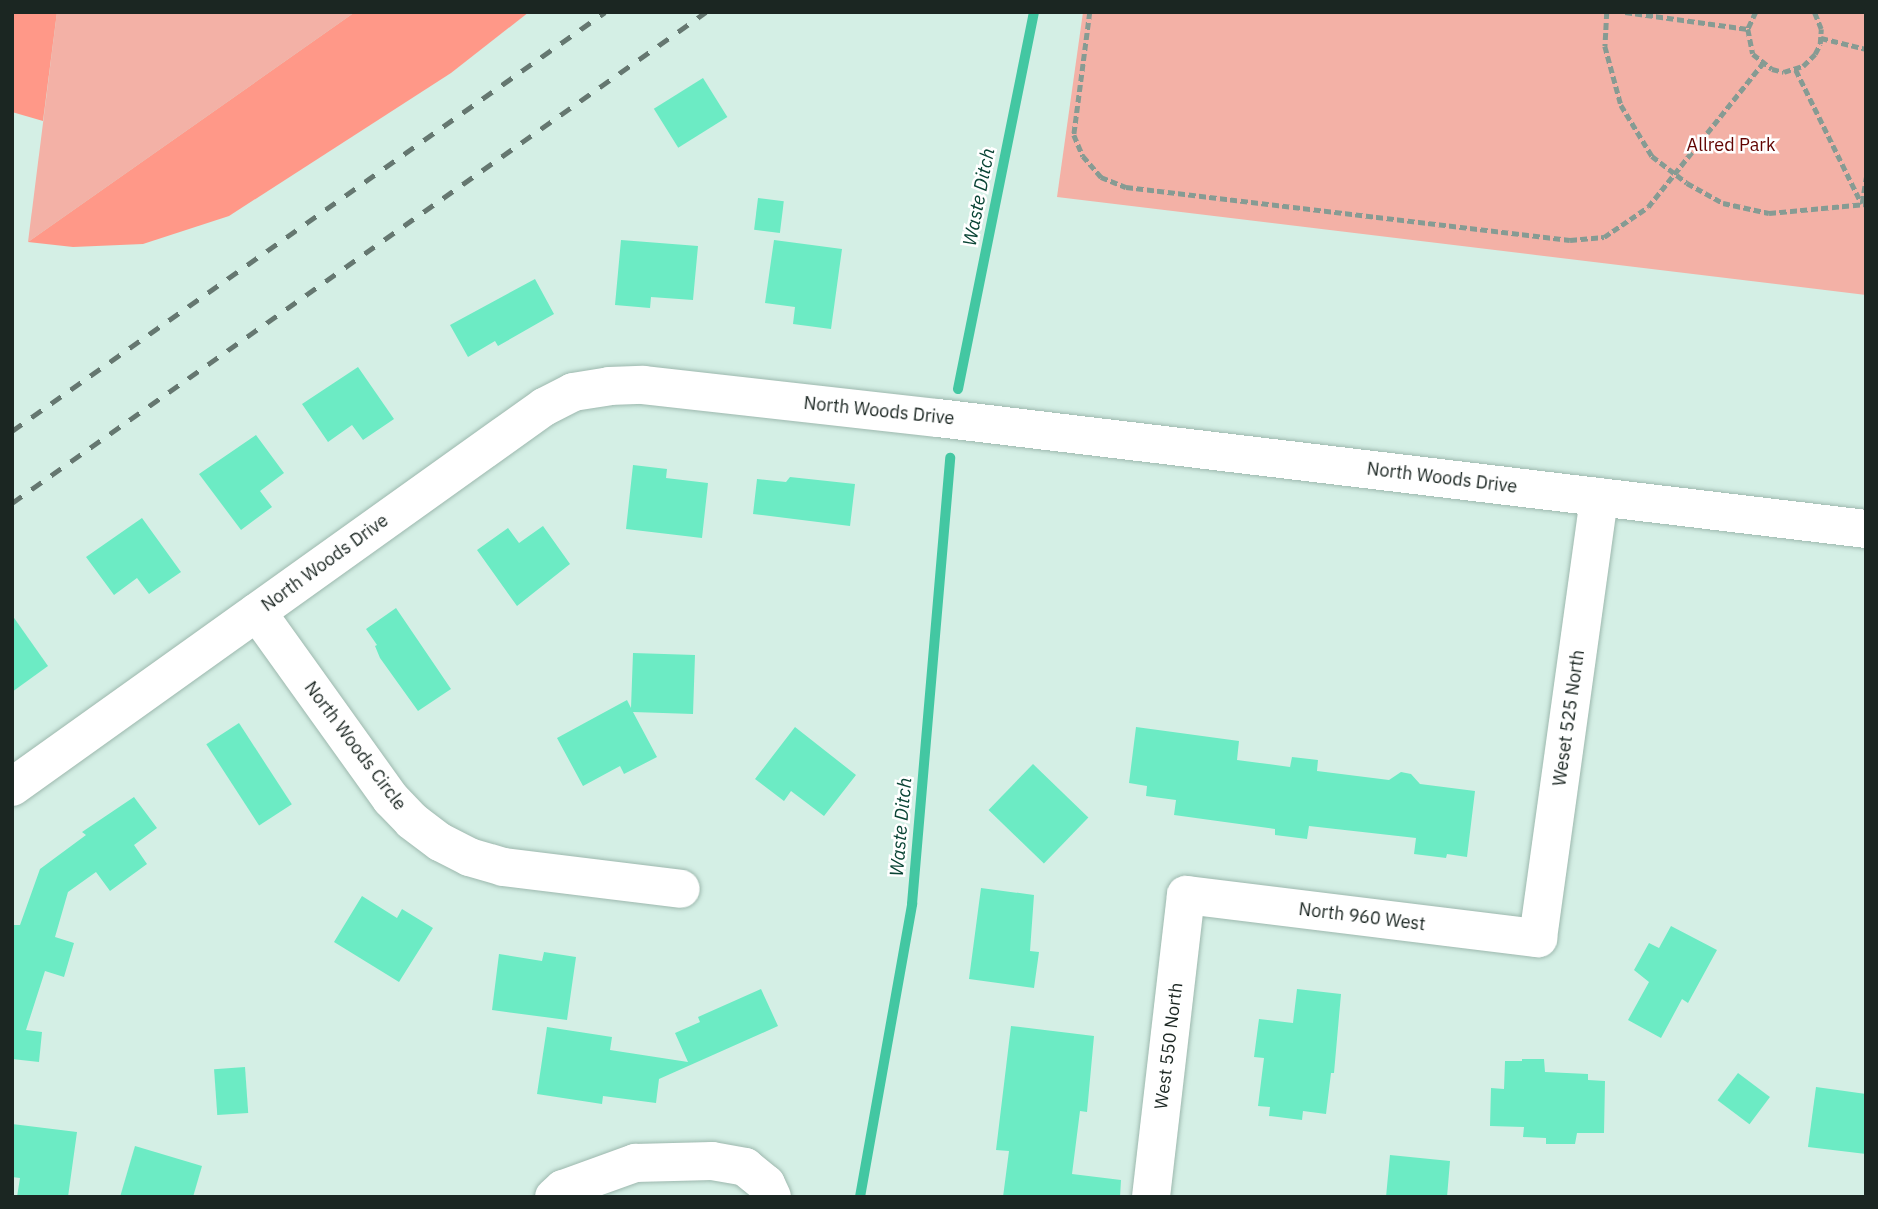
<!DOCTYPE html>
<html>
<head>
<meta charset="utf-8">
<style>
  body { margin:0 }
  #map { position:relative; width:1878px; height:1209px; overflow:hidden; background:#d4efe5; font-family:"IBM Plex Sans",sans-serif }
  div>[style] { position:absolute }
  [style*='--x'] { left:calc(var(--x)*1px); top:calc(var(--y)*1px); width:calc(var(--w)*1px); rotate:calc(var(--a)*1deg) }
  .green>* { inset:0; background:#f3b1a6 }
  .forest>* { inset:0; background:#ff9888 }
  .stream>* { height:10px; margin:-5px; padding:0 5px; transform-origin:5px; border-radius:5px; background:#43c7a2 }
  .building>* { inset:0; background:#6cebc4; transform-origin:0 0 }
  .path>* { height:4.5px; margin-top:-2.25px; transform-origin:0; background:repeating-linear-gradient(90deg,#869b93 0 7px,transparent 0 10.5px) }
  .roads { filter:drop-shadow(0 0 2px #9db8ae) drop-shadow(0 0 2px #9db8ae) }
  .minor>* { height:38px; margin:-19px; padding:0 19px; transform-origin:19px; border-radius:19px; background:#fff }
  .rail>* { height:5px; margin-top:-2.5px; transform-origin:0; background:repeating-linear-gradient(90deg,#657770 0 12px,transparent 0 24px) }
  span { translate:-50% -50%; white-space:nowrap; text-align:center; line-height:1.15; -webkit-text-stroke:5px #fff; paint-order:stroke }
  .park-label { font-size:18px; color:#610301 }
  .street-label { font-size:18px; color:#1b2622 }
  .water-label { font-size:19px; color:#0a4435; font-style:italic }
  .frame { position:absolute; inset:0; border:14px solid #1b2622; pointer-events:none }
</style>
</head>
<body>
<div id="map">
  <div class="green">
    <i style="clip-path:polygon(57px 12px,355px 12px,28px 242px)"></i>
    <i style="clip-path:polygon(1083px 12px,1866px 12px,1866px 295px,1057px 197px)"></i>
  </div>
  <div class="forest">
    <i style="clip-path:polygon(12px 12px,57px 12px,43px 121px,12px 112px)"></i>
    <i style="clip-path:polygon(355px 12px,529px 12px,451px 73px,229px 216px,143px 244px,73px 247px,28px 242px)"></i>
  </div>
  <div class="stream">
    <i style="--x:958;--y:389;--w:385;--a:-78.6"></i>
    <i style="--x:860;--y:1197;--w:298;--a:-79.9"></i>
    <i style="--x:912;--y:904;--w:448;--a:-85.1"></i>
  </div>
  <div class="building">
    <i style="left:703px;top:78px;width:46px;height:58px;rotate:58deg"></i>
    <i style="left:758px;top:198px;width:26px;height:32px;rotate:7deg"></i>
    <i style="clip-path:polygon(621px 240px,698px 246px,693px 300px,651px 297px,650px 308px,615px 305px)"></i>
    <i style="clip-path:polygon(774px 240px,842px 249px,831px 329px,793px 324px,795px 307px,765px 303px)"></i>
    <i style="clip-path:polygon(535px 279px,554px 314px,498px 346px,495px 341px,468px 357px,450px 325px)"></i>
    <i style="clip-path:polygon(358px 367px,394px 419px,363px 440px,352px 425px,328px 442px,302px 404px)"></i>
    <i style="clip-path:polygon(256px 435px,284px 473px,260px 491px,272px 507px,241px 530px,199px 474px)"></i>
    <i style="clip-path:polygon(633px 465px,667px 469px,666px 478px,708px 483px,702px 538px,626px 529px)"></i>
    <i style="clip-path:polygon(790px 477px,855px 484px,850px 526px,753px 514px,757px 479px,786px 482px)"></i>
    <i style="clip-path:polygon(142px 518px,181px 572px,149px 594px,137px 578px,114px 595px,86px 557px)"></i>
    <i style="clip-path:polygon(543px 526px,570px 564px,517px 606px,477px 550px,508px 528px,519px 543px)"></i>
    <i style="clip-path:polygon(396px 608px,451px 689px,418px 711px,380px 658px,375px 646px,377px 645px,366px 629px)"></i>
    <i style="clip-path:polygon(12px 615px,48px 666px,12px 692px)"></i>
    <i style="clip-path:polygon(633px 653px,695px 655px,693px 714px,633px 712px,657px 757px,624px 774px,620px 766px,583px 786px,557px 738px,627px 700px,631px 708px)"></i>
    <i style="left:239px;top:723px;width:97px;height:39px;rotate:57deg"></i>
    <i style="clip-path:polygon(795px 727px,856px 775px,824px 816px,791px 791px,784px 801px,755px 779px)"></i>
    <i style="clip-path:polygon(1136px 727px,1239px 741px,1237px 760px,1290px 767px,1292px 757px,1318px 760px,1317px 771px,1389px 780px,1401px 772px,1411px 774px,1420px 784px,1475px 791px,1467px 857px,1447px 854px,1446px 858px,1414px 854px,1416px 838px,1309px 826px,1307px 839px,1275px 835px,1275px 829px,1174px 815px,1176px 800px,1146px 796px,1147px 786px,1129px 783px)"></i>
    <i style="left:1033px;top:764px;width:77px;height:64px;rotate:44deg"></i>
    <i style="clip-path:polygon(134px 797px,157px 828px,134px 845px,147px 864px,110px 891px,96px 872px,68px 892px,55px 937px,74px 943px,64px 977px,45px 971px,26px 1030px,42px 1032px,39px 1062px,12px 1059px,12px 925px,20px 925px,40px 869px,86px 835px,82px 832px)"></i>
    <i style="clip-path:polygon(981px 888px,1034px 895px,1030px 951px,1039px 952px,1034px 988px,969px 979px)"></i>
    <i style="clip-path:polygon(362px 896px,397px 918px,402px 909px,433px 928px,399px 982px,334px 942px)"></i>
    <i style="clip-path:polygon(1671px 926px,1717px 950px,1688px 1003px,1682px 999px,1661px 1038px,1628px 1020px,1649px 982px,1634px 970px,1649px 943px,1659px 948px)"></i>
    <i style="clip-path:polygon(544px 952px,576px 957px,567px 1020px,492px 1010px,499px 954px,542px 961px)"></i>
    <i style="clip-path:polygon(761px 989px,778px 1026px,659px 1079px,656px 1103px,603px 1096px,602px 1104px,537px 1094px,547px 1027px,612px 1037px,610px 1050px,688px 1062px,675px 1033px,700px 1022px,698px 1017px)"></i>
    <i style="clip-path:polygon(1297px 989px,1341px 994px,1334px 1073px,1331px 1073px,1326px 1114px,1303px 1111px,1302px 1120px,1269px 1116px,1270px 1107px,1258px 1106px,1264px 1058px,1254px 1057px,1259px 1019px,1293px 1023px)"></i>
    <i style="clip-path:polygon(1011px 1026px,1094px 1036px,1087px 1112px,1080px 1111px,1072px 1174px,1121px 1180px,1120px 1197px,1003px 1197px,1009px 1151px,996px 1150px)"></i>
    <i style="clip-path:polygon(1522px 1059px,1544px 1059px,1545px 1072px,1588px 1074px,1588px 1080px,1605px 1081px,1604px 1133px,1577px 1133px,1575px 1144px,1546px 1144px,1546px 1138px,1523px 1137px,1524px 1127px,1490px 1126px,1491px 1088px,1504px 1089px,1505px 1061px,1522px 1061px)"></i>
    <i style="left:245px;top:1067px;width:46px;height:31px;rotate:86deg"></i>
    <i style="left:1738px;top:1073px;width:40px;height:34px;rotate:37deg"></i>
    <i style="clip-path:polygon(1816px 1087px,1866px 1094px,1866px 1154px,1808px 1147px)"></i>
    <i style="clip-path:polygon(12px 1124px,77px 1132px,68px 1197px,17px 1197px,20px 1178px,12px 1177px)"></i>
    <i style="clip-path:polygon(135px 1146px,202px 1166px,193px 1197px,120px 1197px)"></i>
    <i style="clip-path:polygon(1390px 1155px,1450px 1161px,1447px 1197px,1386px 1197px)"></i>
  </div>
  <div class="path">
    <i style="--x:1090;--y:12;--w:124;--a:97.4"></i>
    <i style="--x:1074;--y:135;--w:23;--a:67"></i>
    <i style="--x:1083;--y:156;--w:28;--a:49"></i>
    <i style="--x:1101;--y:177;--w:27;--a:22"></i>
    <i style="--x:1126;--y:187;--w:447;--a:6.8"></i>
    <i style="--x:1570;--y:240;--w:34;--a:-5"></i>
    <i style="--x:1604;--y:237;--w:53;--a:-34.3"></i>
    <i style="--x:1648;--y:207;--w:183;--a:-51.4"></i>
    <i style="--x:1607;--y:12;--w:34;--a:93"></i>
    <i style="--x:1605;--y:46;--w:61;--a:74.8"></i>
    <i style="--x:1621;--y:105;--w:60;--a:58.7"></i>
    <i style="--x:1652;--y:156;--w:44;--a:37.6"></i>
    <i style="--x:1687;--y:183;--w:41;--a:29.1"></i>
    <i style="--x:1723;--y:203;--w:47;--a:12.3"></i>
    <i style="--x:1769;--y:213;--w:97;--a:-5.3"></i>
    <i style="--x:1625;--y:12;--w:124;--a:7.9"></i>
    <i style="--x:1756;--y:12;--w:19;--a:115"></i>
    <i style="--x:1748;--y:29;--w:25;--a:79"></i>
    <i style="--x:1753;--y:54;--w:24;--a:38"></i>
    <i style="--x:1772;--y:69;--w:12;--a:14"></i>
    <i style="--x:1784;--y:72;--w:20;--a:-18"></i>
    <i style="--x:1803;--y:66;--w:17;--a:-45"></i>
    <i style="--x:1815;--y:54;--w:11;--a:-63"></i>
    <i style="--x:1820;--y:44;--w:15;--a:-86"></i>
    <i style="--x:1821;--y:29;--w:18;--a:-112"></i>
    <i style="--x:1821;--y:38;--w:46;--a:13.7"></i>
    <i style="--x:1796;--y:70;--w:149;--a:63.8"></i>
    <i style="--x:1862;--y:203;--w:26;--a:-81"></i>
  </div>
  <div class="roads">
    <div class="minor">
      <i style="--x:257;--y:612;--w:230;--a:54.4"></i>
      <i style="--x:391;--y:799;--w:30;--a:46"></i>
      <i style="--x:412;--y:821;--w:35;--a:37"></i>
      <i style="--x:440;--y:842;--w:33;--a:27"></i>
      <i style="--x:469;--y:857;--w:35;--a:16"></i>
      <i style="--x:503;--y:867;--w:179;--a:7"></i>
      <i style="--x:12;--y:787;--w:654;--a:-35.54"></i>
      <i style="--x:544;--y:407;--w:33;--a:-27"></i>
      <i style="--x:573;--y:392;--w:36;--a:-9"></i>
      <i style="--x:609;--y:386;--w:34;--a:-2"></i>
      <i style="--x:643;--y:385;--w:297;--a:6.4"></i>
      <i style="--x:938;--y:418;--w:935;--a:6.82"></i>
      <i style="--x:554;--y:1197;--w:12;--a:-42"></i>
      <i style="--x:563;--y:1189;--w:77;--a:-19.9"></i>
      <i style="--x:635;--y:1163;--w:77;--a:-1.5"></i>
      <i style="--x:712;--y:1161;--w:34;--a:10"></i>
      <i style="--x:745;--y:1167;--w:27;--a:39"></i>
      <i style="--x:766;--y:1184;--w:14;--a:65"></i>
      <i style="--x:1151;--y:1197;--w:304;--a:-83.4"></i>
      <i style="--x:1186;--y:895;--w:355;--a:7"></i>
      <i style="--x:1538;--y:938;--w:445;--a:-82.1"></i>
    </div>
  </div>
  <div class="rail">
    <i style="--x:12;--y:431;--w:726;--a:-35.24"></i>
    <i style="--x:12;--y:503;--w:850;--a:-35.28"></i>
  </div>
  <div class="park-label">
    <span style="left:1731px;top:145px">Allred Park</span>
  </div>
  <div class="street-label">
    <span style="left:879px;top:411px;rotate:6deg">North Woods Drive</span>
    <span style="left:1442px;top:478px;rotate:7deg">North Woods Drive</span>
    <span style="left:325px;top:563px;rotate:-36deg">North Woods Drive</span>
    <span style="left:1569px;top:718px;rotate:-82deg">Weset 525 North</span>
    <span style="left:355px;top:746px;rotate:53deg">North Woods Circle</span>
    <span style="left:1362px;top:917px;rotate:7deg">North 960 West</span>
    <span style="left:1169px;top:1046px;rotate:-83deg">West 550 North</span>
  </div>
  <div class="water-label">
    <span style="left:979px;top:197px;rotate:-79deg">Waste Ditch</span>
    <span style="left:901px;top:827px;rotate:-85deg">Waste Ditch</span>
  </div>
  <div class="frame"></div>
</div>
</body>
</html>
